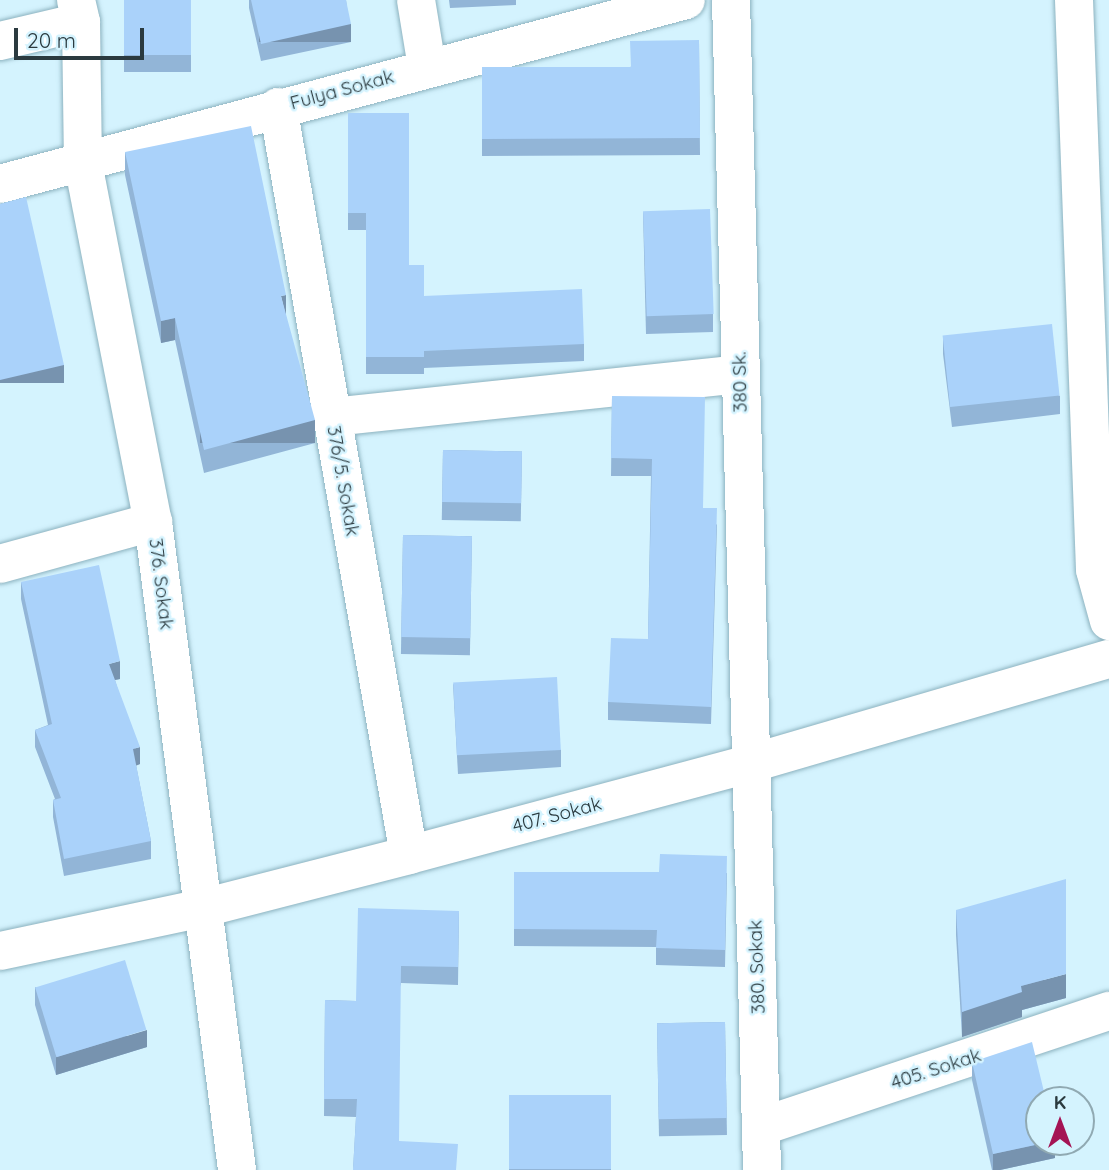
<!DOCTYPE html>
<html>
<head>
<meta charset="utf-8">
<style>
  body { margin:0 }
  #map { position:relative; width:1109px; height:1170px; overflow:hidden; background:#d4f3fe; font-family:Quicksand,sans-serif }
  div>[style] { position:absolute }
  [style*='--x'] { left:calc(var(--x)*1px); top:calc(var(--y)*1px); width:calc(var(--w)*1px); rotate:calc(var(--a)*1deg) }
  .roads { filter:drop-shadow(0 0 2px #8cb2bf) drop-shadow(0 0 2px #8cb2bf) }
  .minor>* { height:38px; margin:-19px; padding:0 19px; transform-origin:19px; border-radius:19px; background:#fff }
  .wall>* { inset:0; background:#92b5d7; transform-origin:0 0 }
  .shaded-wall>* { inset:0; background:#7793af; transform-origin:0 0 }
  .building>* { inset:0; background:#aad2fa; transform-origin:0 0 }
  span { translate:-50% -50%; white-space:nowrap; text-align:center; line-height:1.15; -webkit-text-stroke:5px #d4f3fe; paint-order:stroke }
  .street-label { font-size:19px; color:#2b3a3f }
  .north { position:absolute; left:1025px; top:1086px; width:70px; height:70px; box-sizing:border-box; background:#d4f3fe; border:2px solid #90a9b2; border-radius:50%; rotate:0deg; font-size:19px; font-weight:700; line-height:28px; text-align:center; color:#2b3a3f }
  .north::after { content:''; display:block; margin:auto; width:24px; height:32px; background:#a41354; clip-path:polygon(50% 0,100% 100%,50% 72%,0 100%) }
  .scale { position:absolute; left:14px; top:28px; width:130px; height:32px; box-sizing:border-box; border:4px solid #2b3a3f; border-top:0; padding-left:9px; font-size:21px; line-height:24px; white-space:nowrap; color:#2b3a3f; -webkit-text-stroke:5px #d4f3fe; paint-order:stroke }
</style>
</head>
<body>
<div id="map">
  <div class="roads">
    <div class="minor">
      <i style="--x:76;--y:0;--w:23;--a:77"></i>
      <i style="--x:81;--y:22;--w:141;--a:89.2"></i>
      <i style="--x:83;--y:163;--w:366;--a:79"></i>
      <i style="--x:153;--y:522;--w:653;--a:82.61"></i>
      <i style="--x:416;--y:0;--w:68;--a:80.7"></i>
      <i style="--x:731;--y:0;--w:1170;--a:88.48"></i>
      <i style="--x:1074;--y:0;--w:570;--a:87.89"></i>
      <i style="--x:1095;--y:570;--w:53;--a:74.6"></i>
      <i style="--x:0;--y:41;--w:83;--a:-13.2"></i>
      <i style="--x:278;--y:107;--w:759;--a:80.07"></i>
      <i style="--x:0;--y:184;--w:710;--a:-15.01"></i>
      <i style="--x:332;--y:417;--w:410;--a:-6"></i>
      <i style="--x:0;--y:564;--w:159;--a:-15.4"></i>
      <i style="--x:0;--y:951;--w:208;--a:-12"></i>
      <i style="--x:203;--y:908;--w:213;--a:-14.4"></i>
      <i style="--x:409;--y:855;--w:352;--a:-15"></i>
      <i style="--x:749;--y:764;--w:375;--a:-16.3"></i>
      <i style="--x:763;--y:1126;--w:365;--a:-18.4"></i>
    </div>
  </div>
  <div class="wall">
    <i style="left:124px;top:0;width:67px;height:72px"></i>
    <i style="clip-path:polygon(249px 0,346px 0,351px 42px,261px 61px,249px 8px)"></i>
    <i style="clip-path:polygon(449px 0,516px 0,516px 5px,450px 8px)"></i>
    <i style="clip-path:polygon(699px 40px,700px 155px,482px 156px,482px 67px,630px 67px)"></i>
    <i style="clip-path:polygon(348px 113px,409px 265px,424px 296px,584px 344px,584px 361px,424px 368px,424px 374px,366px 374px,366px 230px,348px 230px)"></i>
    <i style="clip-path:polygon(125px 152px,286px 317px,315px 443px,204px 473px,175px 340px,161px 343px,125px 175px)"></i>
    <i style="clip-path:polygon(643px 212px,713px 314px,713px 332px,646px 334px)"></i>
    <i style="clip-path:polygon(943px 337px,1060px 396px,1060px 414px,952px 427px,943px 354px)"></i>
    <i style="clip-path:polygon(612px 396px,717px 525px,711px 724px,608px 720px,608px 702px,648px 639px,651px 476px,611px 476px)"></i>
    <i style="left:443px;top:450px;width:79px;height:70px;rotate:1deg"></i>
    <i style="left:403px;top:535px;width:69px;height:119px;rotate:1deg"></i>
    <i style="clip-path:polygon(21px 582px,120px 679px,115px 680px,140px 764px,136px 765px,151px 841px,151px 859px,64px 876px,53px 817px,53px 800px,55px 799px,35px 747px,35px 730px,48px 725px,21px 599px)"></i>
    <i style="clip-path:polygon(453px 684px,561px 750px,561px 767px,458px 774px)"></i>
    <i style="clip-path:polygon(514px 872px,727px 873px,725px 967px,656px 965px,656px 947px,514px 946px)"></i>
    <i style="clip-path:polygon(956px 910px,1066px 998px,1022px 1010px,1022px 1017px,962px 1037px,956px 935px)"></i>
    <i style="clip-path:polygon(459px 911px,458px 985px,401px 983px,353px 1170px,356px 1117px,324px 1116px,325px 1000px,356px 1001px)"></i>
    <i style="clip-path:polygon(35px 987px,147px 1047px,56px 1075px,35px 1005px)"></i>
    <i style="left:725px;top:1022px;width:113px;height:68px;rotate:89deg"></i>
    <i style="clip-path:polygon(972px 1062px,1055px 1142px,1055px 1158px,1000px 1170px,992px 1170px,972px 1080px)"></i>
    <i style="left:509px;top:1095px;width:102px;height:75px"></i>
  </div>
  <div class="shaded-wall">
    <i style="left:351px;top:24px;width:18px;height:92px;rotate:90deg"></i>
    <i style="clip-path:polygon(286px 295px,286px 317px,281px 296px)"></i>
    <i style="clip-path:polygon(175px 318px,175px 340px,161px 343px,161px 321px)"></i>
    <i style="left:64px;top:365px;width:18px;height:66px;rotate:90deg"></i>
    <i style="left:315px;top:420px;width:23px;height:115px;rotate:90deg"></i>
    <i style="clip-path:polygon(120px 661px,120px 679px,109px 681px,109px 664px)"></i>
    <i style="clip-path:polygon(140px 747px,140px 764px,133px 767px,133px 749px)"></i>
    <i style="clip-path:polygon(1066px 974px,1066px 998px,1022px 1010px,1022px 1017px,962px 1037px,962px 1012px,1021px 986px)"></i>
    <i style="clip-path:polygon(147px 1030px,147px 1047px,56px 1075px,56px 1057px)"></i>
    <i style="clip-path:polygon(1049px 1142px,1055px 1142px,1055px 1158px,1000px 1170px,993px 1170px,993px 1154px)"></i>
  </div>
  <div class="building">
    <i style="left:124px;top:0;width:67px;height:55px"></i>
    <i style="clip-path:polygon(251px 0,346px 0,351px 24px,261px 44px)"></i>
    <i style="clip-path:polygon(699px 40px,700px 138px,482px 139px,482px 67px,631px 67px,630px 41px)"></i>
    <i style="clip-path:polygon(348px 113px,409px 113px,409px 265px,424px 265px,424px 296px,582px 289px,584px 344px,424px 351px,424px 357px,366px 357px,366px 213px,348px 213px)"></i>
    <i style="clip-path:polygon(251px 126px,286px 295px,281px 296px,315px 420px,204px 450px,175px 318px,161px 321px,125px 152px)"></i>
    <i style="clip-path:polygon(26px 197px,64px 365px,0 380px,0 204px)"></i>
    <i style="left:710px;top:209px;width:105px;height:67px;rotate:88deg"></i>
    <i style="left:1052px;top:324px;width:72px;height:110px;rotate:84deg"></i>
    <i style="clip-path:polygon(612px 396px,705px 397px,703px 508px,717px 508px,711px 707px,608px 702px,611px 638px,648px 639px,652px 459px,611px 458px)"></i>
    <i style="left:443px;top:450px;width:79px;height:52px;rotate:1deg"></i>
    <i style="left:403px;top:535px;width:69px;height:102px;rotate:1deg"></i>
    <i style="clip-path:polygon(99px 565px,120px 661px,109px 664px,140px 747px,133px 749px,151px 841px,64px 859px,53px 800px,61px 798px,35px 730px,52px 724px,21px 582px)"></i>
    <i style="left:557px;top:677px;width:73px;height:104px;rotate:87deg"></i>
    <i style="clip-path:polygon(660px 854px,727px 856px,725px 950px,656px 948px,657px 930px,514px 929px,514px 872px,659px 872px)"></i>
    <i style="clip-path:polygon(1066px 879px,1066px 974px,1021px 986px,1022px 992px,962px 1012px,956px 910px)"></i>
    <i style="clip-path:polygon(358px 908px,459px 911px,458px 967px,401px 966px,399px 1141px,458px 1144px,456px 1170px,353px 1170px,357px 1099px,324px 1099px,325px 1000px,356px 1001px)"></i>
    <i style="left:125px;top:960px;width:73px;height:94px;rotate:73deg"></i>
    <i style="left:725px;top:1022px;width:96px;height:68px;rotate:89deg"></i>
    <i style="clip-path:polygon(1032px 1042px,1046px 1100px,1039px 1100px,1039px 1142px,1049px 1142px,993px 1154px,972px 1062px)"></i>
    <i style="left:509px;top:1095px;width:102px;height:74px"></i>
  </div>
  <div class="street-label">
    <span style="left:342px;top:90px;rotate:-15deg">Fulya Sokak</span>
    <span style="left:740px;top:382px;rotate:-91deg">380 Sk.</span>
    <span style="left:343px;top:481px;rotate:80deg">376/5. Sokak</span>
    <span style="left:161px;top:584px;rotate:83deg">376. Sokak</span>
    <span style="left:557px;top:815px;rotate:-15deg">407. Sokak</span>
    <span style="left:757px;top:967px;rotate:-92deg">380. Sokak</span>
    <span style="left:936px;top:1069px;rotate:-18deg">405. Sokak</span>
  </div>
  <div class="north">K</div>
  <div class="scale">20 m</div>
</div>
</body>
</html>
